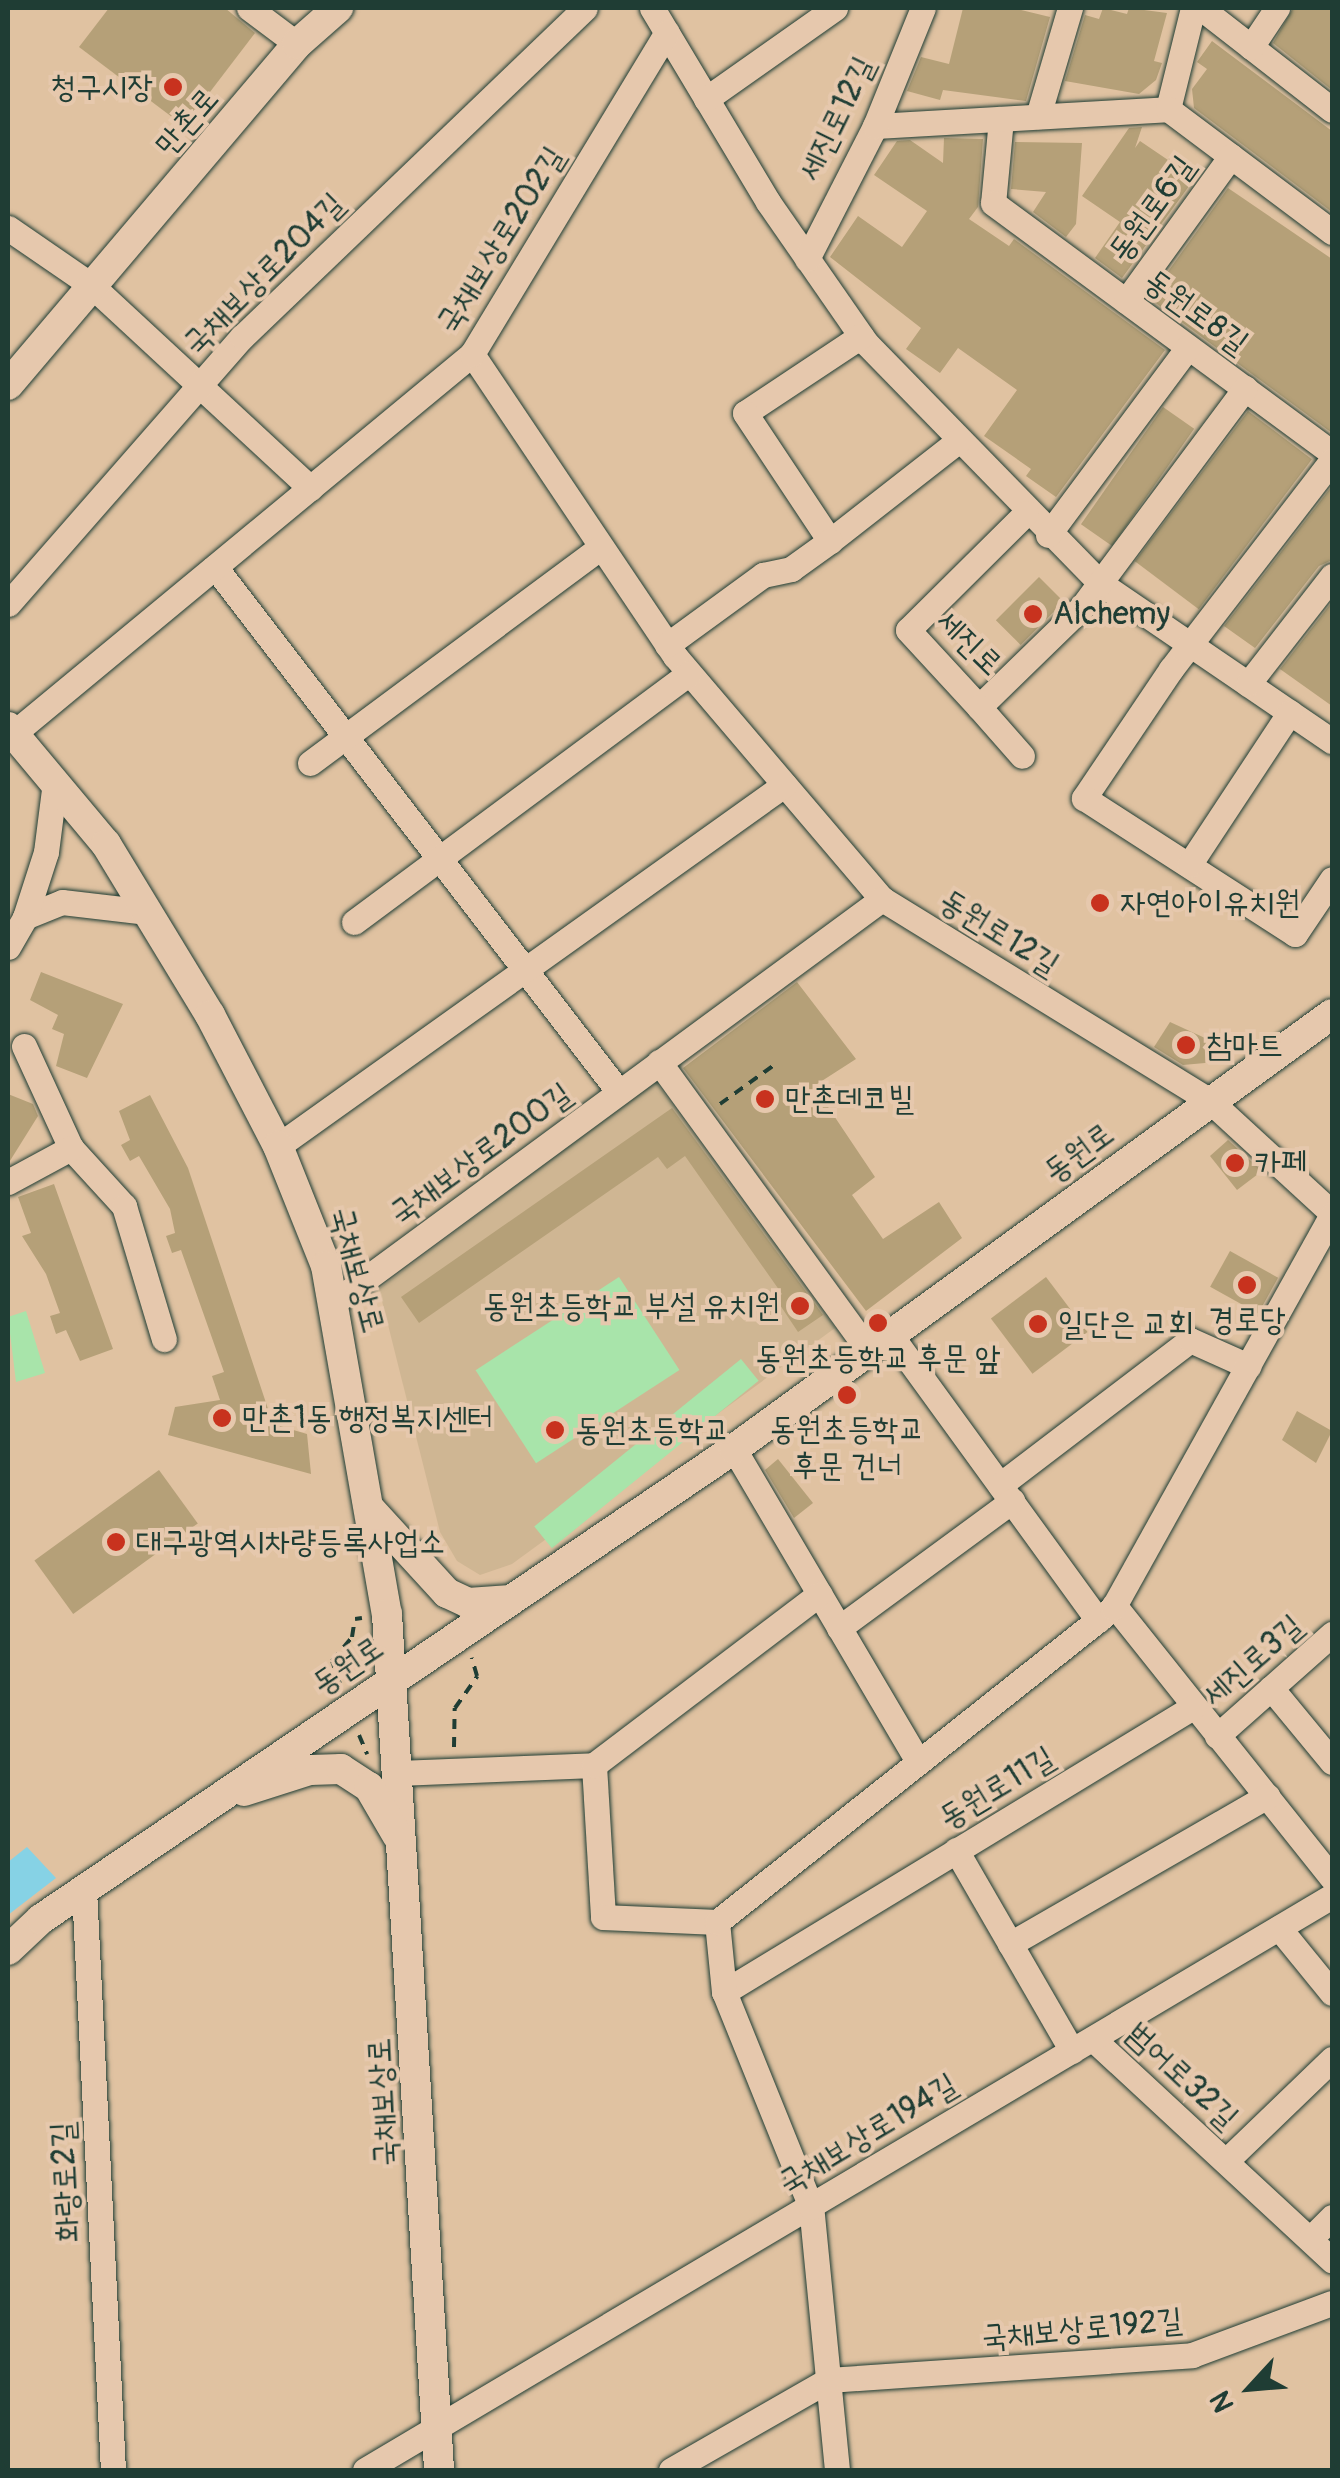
<!DOCTYPE html>
<html>
<head>
<meta charset="utf-8">
<style>
  body { margin:0 }
  #map { position:relative; width:1340px; height:2478px; overflow:hidden; background:#e0c2a1; font-family:Pangolin,"Poor Story",sans-serif }
  div>[style] { position:absolute }
  [style*='--x'] { left:calc(var(--x)*1px); top:calc(var(--y)*1px); width:calc(var(--w)*1px); rotate:calc(var(--a)*1deg) }
  .built>* { inset:0; background:#cfb693 }
  .green>* { inset:0; background:#a8e4aa; transform-origin:0 0 }
  .water>* { inset:0; background:#86d2e5 }
  .building>* { inset:0; background:#b5a078; transform-origin:0 0 }
  .path>* { height:4px; margin-top:-2px; transform-origin:0; background:repeating-linear-gradient(90deg,#1f3d34 0 10px,transparent 0 18px) }
  .roads { filter:drop-shadow(0 0 2px #1f3d34) drop-shadow(0 0 2px #1f3d34) }
  .minor>* { height:25px; margin:-12.5px; padding:0 12.5px; transform-origin:12.5px; border-radius:12.5px; background:#e6c8ad }
  .major>* { height:30px; margin:-15px; padding:0 15px; transform-origin:15px; border-radius:15px; background:#e6c8ad }
  .dots>* { width:28px; height:28px; translate:-50% -50%; box-sizing:border-box; border:5px solid #e6c8ad; border-radius:50% }
  span { translate:-50% -50%; white-space:nowrap; text-align:center; line-height:1.15; -webkit-text-stroke:8px #e6c8ad; paint-order:stroke }
  .poi-label { font-size:32px; color:#1f3d34 }
  .right { translate:-100% -50%; text-align:right }
  .left { translate:0 -50%; text-align:left }
  .street-label { font-size:32px; color:#1f3d34 }
  .frame { position:absolute; inset:0; border:10px solid #1f3d34; pointer-events:none }
  .north { position:absolute; left:1200px; top:2338px; width:100px; height:100px; -webkit-text-stroke:8px #e6c8ad; paint-order:stroke; rotate:244deg; font-size:28px; font-weight:700; line-height:40px; text-align:center; color:#1f3d34 }
  .north::after { content:''; display:block; margin:auto; width:35px; height:45px; background:#1f3d34; clip-path:polygon(50% 0,100% 100%,50% 72%,0 100%) }
</style>
</head>
<body>
<div id="map">
  <div class="built">
    <i style="clip-path:polygon(655px 1081px,835px 1328px,512px 1564px,480px 1575px,457px 1561px,440px 1532px,379px 1289px)"></i>
  </div>
  <div class="green">
    <i style="left:619px;top:1277px;width:111px;height:171px;rotate:57deg"></i>
    <i style="clip-path:polygon(26px 1311px,45px 1373px,16px 1382px,8px 1317px)"></i>
    <i style="left:741px;top:1359px;width:28px;height:266px;rotate:51deg"></i>
  </div>
  <div class="water">
    <i style="clip-path:polygon(27px 1847px,56px 1878px,8px 1915px,8px 1862px)"></i>
  </div>
  <div class="building">
    <i style="clip-path:polygon(109px 8px,225px 8px,255px 33px,184px 126px,79px 47px)"></i>
    <i style="clip-path:polygon(963px 8px,1013px 8px,1050px 17px,1026px 101px,943px 90px,940px 100px,907px 91px,921px 57px,949px 64px)"></i>
    <i style="clip-path:polygon(1103px 8px,1127px 14px,1129px 8px,1167px 13px,1154px 61px,1162px 63px,1156px 80px,1139px 94px,1065px 81px,1085px 15px,1099px 19px)"></i>
    <i style="clip-path:polygon(1293px 8px,1332px 8px,1332px 90px,1273px 43px)"></i>
    <i style="clip-path:polygon(1212px 41px,1332px 131px,1332px 212px,1194px 108px,1192px 89px,1207px 69px,1197px 62px)"></i>
    <i style="clip-path:polygon(1142px 127px,1135px 148px,1140px 141px,1168px 160px,1173px 152px,1200px 171px,1122px 278px,1095px 258px,1120px 222px,1082px 196px,1129px 128px)"></i>
    <i style="clip-path:polygon(944px 138px,983px 139px,978px 207px,969px 219px,1009px 246px,1014px 239px,1165px 350px,1056px 497px,1026px 476px,1031px 469px,984px 436px,1017px 390px,958px 348px,940px 373px,906px 349px,921px 328px,830px 257px,858px 216px,902px 247px,927px 211px,874px 175px,897px 141px,910px 140px,943px 163px)"></i>
    <i style="clip-path:polygon(1015px 142px,1082px 143px,1076px 224px,1066px 237px,1033px 212px,1046px 192px,1011px 189px)"></i>
    <i style="clip-path:polygon(1228px 188px,1332px 259px,1332px 433px,1149px 298px)"></i>
    <i style="left:1163px;top:407px;width:38px;height:143px;rotate:35deg"></i>
    <i style="left:1248px;top:411px;width:80px;height:188px;rotate:37deg"></i>
    <i style="clip-path:polygon(1332px 486px,1332px 560px,1319px 566px,1255px 648px,1224px 626px)"></i>
    <i style="left:1039px;top:577px;width:35px;height:61px;rotate:45deg"></i>
    <i style="clip-path:polygon(1332px 602px,1332px 706px,1280px 669px)"></i>
    <i style="clip-path:polygon(41px 972px,123px 1004px,87px 1078px,56px 1066px,64px 1034px,52px 1029px,58px 1015px,30px 1000px)"></i>
    <i style="clip-path:polygon(797px 982px,856px 1059px,814px 1086px,875px 1177px,852px 1195px,883px 1239px,939px 1202px,962px 1238px,866px 1311px,683px 1068px)"></i>
    <i style="clip-path:polygon(1170px 1022px,1218px 1044px,1205px 1063px,1183px 1065px,1154px 1047px)"></i>
    <i style="clip-path:polygon(8px 1094px,33px 1104px,38px 1116px,8px 1164px)"></i>
    <i style="clip-path:polygon(150px 1095px,188px 1168px,273px 1424px,307px 1434px,311px 1474px,168px 1435px,175px 1407px,220px 1400px,212px 1376px,224px 1372px,181px 1250px,172px 1253px,166px 1236px,175px 1233px,170px 1209px,139px 1156px,130px 1161px,121px 1145px,130px 1140px,119px 1111px)"></i>
    <i style="clip-path:polygon(672px 1108px,823px 1315px,798px 1332px,776px 1299px,782px 1294px,685px 1156px,667px 1169px,658px 1157px,419px 1323px,401px 1297px)"></i>
    <i style="clip-path:polygon(1228px 1140px,1262px 1171px,1237px 1190px,1210px 1156px)"></i>
    <i style="clip-path:polygon(54px 1184px,113px 1349px,80px 1361px,66px 1330px,56px 1334px,50px 1316px,60px 1313px,46px 1274px,22px 1236px,31px 1233px,18px 1197px)"></i>
    <i style="left:1230px;top:1251px;width:55px;height:41px;rotate:29deg"></i>
    <i style="left:1046px;top:1277px;width:69px;height:69px;rotate:53deg"></i>
    <i style="clip-path:polygon(1297px 1411px,1332px 1431px,1316px 1463px,1282px 1440px)"></i>
    <i style="clip-path:polygon(778px 1459px,813px 1503px,794px 1518px,765px 1470px)"></i>
    <i style="left:159px;top:1470px;width:66px;height:154px;rotate:54deg"></i>
  </div>
  <div class="path">
    <i style="--x:720;--y:1104;--w:67;--a:-35.8"></i>
    <i style="--x:340;--y:1684;--w:24;--a:-109"></i>
    <i style="--x:332;--y:1661;--w:31;--a:-50"></i>
    <i style="--x:352;--y:1637;--w:18;--a:-81"></i>
    <i style="--x:355;--y:1619;--w:7;--a:-8"></i>
    <i style="--x:359;--y:1735;--w:21;--a:67"></i>
    <i style="--x:454;--y:1747;--w:39;--a:-89"></i>
    <i style="--x:455;--y:1708;--w:39;--a:-55"></i>
    <i style="--x:477;--y:1676;--w:19;--a:-106"></i>
  </div>
  <div class="roads">
    <div class="minor">
      <i style="--x:249;--y:8;--w:60;--a:36.9"></i>
      <i style="--x:652;--y:8;--w:226;--a:59.1"></i>
      <i style="--x:768;--y:202;--w:172;--a:55.2"></i>
      <i style="--x:866;--y:343;--w:335;--a:45.7"></i>
      <i style="--x:1100;--y:583;--w:281;--a:34.3"></i>
      <i style="--x:1201;--y:8;--w:166;--a:37.9"></i>
      <i style="--x:1251;--y:47;--w:47;--a:-56.3"></i>
      <i style="--x:706;--y:99;--w:158;--a:-35.2"></i>
      <i style="--x:1168;--y:109;--w:104;--a:-76.1"></i>
      <i style="--x:1038;--y:116;--w:113;--a:-73.5"></i>
      <i style="--x:1001;--y:119;--w:84;--a:95.4"></i>
      <i style="--x:993;--y:203;--w:421;--a:36.4"></i>
      <i style="--x:875;--y:126;--w:293;--a:-3.3"></i>
      <i style="--x:1168;--y:109;--w:205;--a:36.9"></i>
      <i style="--x:8;--y:228;--w:101;--a:34.5"></i>
      <i style="--x:91;--y:285;--w:299;--a:42.8"></i>
      <i style="--x:807;--y:259;--w:149;--a:-62.9"></i>
      <i style="--x:875;--y:126;--w:127;--a:-67.9"></i>
      <i style="--x:1126;--y:301;--w:179;--a:-54.1"></i>
      <i style="--x:861;--y:336;--w:139;--a:146.4"></i>
      <i style="--x:745;--y:413;--w:154;--a:56.4"></i>
      <i style="--x:830;--y:541;--w:162;--a:-38"></i>
      <i style="--x:472;--y:354;--w:364;--a:56.1"></i>
      <i style="--x:675;--y:656;--w:319;--a:49.6"></i>
      <i style="--x:882;--y:899;--w:385;--a:31.6"></i>
      <i style="--x:1210;--y:1101;--w:166;--a:42.6"></i>
      <i style="--x:1332;--y:460;--w:264;--a:127.6"></i>
      <i style="--x:1171;--y:669;--w:156;--a:124"></i>
      <i style="--x:1084;--y:798;--w:251;--a:32.8"></i>
      <i style="--x:1295;--y:934;--w:66;--a:-56.1"></i>
      <i style="--x:1026;--y:513;--w:166;--a:135.2"></i>
      <i style="--x:908;--y:630;--w:105;--a:47.3"></i>
      <i style="--x:979;--y:707;--w:144;--a:-44.2"></i>
      <i style="--x:1082;--y:607;--w:273;--a:-53.3"></i>
      <i style="--x:1048;--y:535;--w:234;--a:-53.3"></i>
      <i style="--x:215;--y:567;--w:662;--a:52.42"></i>
      <i style="--x:8;--y:604;--w:355;--a:-48.8"></i>
      <i style="--x:242;--y:337;--w:475;--a:-43.8"></i>
      <i style="--x:667;--y:645;--w:119;--a:-36.1"></i>
      <i style="--x:763;--y:575;--w:29;--a:-12"></i>
      <i style="--x:791;--y:569;--w:48;--a:-35.7"></i>
      <i style="--x:1248;--y:684;--w:137;--a:-52.1"></i>
      <i style="--x:979;--y:707;--w:65;--a:48.7"></i>
      <i style="--x:14;--y:733;--w:594;--a:-39.61"></i>
      <i style="--x:472;--y:354;--w:376;--a:-58.8"></i>
      <i style="--x:310;--y:763;--w:362;--a:-36.6"></i>
      <i style="--x:1189;--y:865;--w:183;--a:-56.6"></i>
      <i style="--x:25;--y:917;--w:40;--a:-22"></i>
      <i style="--x:62;--y:902;--w:86;--a:6.7"></i>
      <i style="--x:354;--y:922;--w:417;--a:-36.6"></i>
      <i style="--x:8;--y:947;--w:34;--a:-60"></i>
      <i style="--x:25;--y:917;--w:68;--a:-72.1"></i>
      <i style="--x:46;--y:852;--w:71;--a:-82.7"></i>
      <i style="--x:24;--y:1046;--w:112;--a:65.3"></i>
      <i style="--x:71;--y:1148;--w:79;--a:47.6"></i>
      <i style="--x:124;--y:1206;--w:139;--a:73.3"></i>
      <i style="--x:659;--y:1062;--w:356;--a:54"></i>
      <i style="--x:278;--y:1146;--w:622;--a:-35.51"></i>
      <i style="--x:8;--y:1182;--w:72;--a:-28.4"></i>
      <i style="--x:333;--y:1303;--w:682;--a:-36.35"></i>
      <i style="--x:890;--y:1334;--w:354;--a:54"></i>
      <i style="--x:734;--y:1449;--w:362;--a:59.5"></i>
      <i style="--x:1000;--y:1485;--w:239;--a:-37.3"></i>
      <i style="--x:1190;--y:1340;--w:64;--a:24.1"></i>
      <i style="--x:1114;--y:1605;--w:349;--a:51.4"></i>
      <i style="--x:839;--y:1628;--w:215;--a:-36.3"></i>
      <i style="--x:1271;--y:1688;--w:96;--a:50.5"></i>
      <i style="--x:1217;--y:1736;--w:154;--a:-41.6"></i>
      <i style="--x:594;--y:1765;--w:152;--a:86.6"></i>
      <i style="--x:603;--y:1917;--w:114;--a:2.5"></i>
      <i style="--x:398;--y:1773;--w:196;--a:-2.3"></i>
      <i style="--x:594;--y:1765;--w:283;--a:-37.2"></i>
      <i style="--x:956;--y:1850;--w:232;--a:60"></i>
      <i style="--x:84;--y:1890;--w:581;--a:87.14"></i>
      <i style="--x:1279;--y:1928;--w:84;--a:50.8"></i>
      <i style="--x:1010;--y:1944;--w:297;--a:-29.9"></i>
      <i style="--x:724;--y:1992;--w:549;--a:-31.29"></i>
      <i style="--x:1093;--y:2039;--w:326;--a:42.8"></i>
      <i style="--x:1226;--y:2161;--w:147;--a:-43.9"></i>
      <i style="--x:1310;--y:2239;--w:31;--a:-45"></i>
      <i style="--x:365;--y:2470;--w:1125;--a:-30.69"></i>
      <i style="--x:671;--y:2470;--w:181;--a:-29.8"></i>
      <i style="--x:828;--y:2380;--w:365;--a:-3.9"></i>
      <i style="--x:1192;--y:2355;--w:149;--a:-20.4"></i>
      <i style="--x:837;--y:2470;--w:264;--a:-95.6"></i>
      <i style="--x:811;--y:2207;--w:232;--a:-112"></i>
      <i style="--x:724;--y:1992;--w:70;--a:-95.7"></i>
      <i style="--x:717;--y:1922;--w:505;--a:-38.41"></i>
      <i style="--x:1113;--y:1608;--w:450;--a:-60.9"></i>
    </div>
    <div class="major">
      <i style="--x:8;--y:385;--w:447;--a:-49.7"></i>
      <i style="--x:297;--y:44;--w:55;--a:-41.3"></i>
      <i style="--x:8;--y:727;--w:153;--a:50.1"></i>
      <i style="--x:106;--y:844;--w:200;--a:58.7"></i>
      <i style="--x:210;--y:1015;--w:148;--a:62.6"></i>
      <i style="--x:278;--y:1146;--w:129;--a:68.2"></i>
      <i style="--x:326;--y:1266;--w:353;--a:80.1"></i>
      <i style="--x:387;--y:1614;--w:858;--a:86.52"></i>
      <i style="--x:369;--y:1508;--w:115;--a:47.5"></i>
      <i style="--x:447;--y:1593;--w:23;--a:25"></i>
      <i style="--x:468;--y:1603;--w:43;--a:-4"></i>
      <i style="--x:244;--y:1791;--w:69;--a:-17.7"></i>
      <i style="--x:310;--y:1770;--w:31;--a:-2"></i>
      <i style="--x:341;--y:1769;--w:33;--a:33"></i>
      <i style="--x:369;--y:1787;--w:56;--a:59.7"></i>
      <i style="--x:8;--y:1950;--w:45;--a:-43.2"></i>
      <i style="--x:41;--y:1919;--w:837;--a:-34.15"></i>
      <i style="--x:734;--y:1449;--w:739;--a:-36.03"></i>
    </div>
  </div>
  <div class="dots">
    <i style="left:173px;top:87px;background:#c8321e"></i>
    <i style="left:1033px;top:614px;background:#c8321e"></i>
    <i style="left:1100px;top:903px;background:#c8321e"></i>
    <i style="left:1186px;top:1045px;background:#c8321e"></i>
    <i style="left:765px;top:1099px;background:#c8321e"></i>
    <i style="left:1235px;top:1163px;background:#c8321e"></i>
    <i style="left:1247px;top:1285px;background:#c8321e"></i>
    <i style="left:800px;top:1306px;background:#c8321e"></i>
    <i style="left:878px;top:1323px;background:#c8321e"></i>
    <i style="left:1038px;top:1324px;background:#c8321e"></i>
    <i style="left:847px;top:1395px;background:#c8321e"></i>
    <i style="left:222px;top:1418px;background:#c8321e"></i>
    <i style="left:555px;top:1430px;background:#c8321e"></i>
    <i style="left:116px;top:1542px;background:#c8321e"></i>
  </div>
  <div class="poi-label">
    <span class="right" style="left:153px;top:87px">청구시장</span>
    <span class="left" style="left:1053px;top:614px">Alchemy</span>
    <span class="left" style="left:1120px;top:903px">자연아이유치원</span>
    <span class="left" style="left:1206px;top:1045px">참마트</span>
    <span class="left" style="left:785px;top:1099px">만촌데코빌</span>
    <span class="left" style="left:1255px;top:1163px">카페</span>
    <span class="right" style="left:780px;top:1306px">동원초등학교 부설 유치원</span>
    <span style="left:1247px;top:1320px">경로당</span>
    <span class="left" style="left:1058px;top:1324px">일단은 교회</span>
    <span style="left:878px;top:1358px">동원초등학교 후문 앞</span>
    <span class="left" style="left:242px;top:1418px">만촌1동 행정복지센터</span>
    <span class="left" style="left:575px;top:1430px">동원초등학교</span>
    <span style="left:847px;top:1448px">동원초등학교<br>후문 건너</span>
    <span class="left" style="left:136px;top:1542px">대구광역시차량등록사업소</span>
  </div>
  <div class="street-label">
    <span style="left:837px;top:119px;rotate:-64deg">세진로12길</span>
    <span style="left:187px;top:122px;rotate:-49deg">만촌로</span>
    <span style="left:1152px;top:209px;rotate:-54deg">동원로6길</span>
    <span style="left:501px;top:240px;rotate:-58deg">국채보상로202길</span>
    <span style="left:264px;top:274px;rotate:-45deg">국채보상로204길</span>
    <span style="left:1196px;top:312px;rotate:36deg">동원로8길</span>
    <span style="left:969px;top:643px;rotate:44deg">세진로</span>
    <span style="left:999px;top:933px;rotate:32deg">동원로12길</span>
    <span style="left:1079px;top:1153px;rotate:-36deg">동원로</span>
    <span style="left:481px;top:1154px;rotate:-36deg">국채보상로200길</span>
    <span style="left:357px;top:1270px;rotate:75deg">국채보상로</span>
    <span style="left:1253px;top:1661px;rotate:-41deg">세진로3길</span>
    <span style="left:348px;top:1666px;rotate:-34deg">동원로</span>
    <span style="left:997px;top:1788px;rotate:-31deg">동원로11길</span>
    <span style="left:1182px;top:2076px;rotate:43deg">범어로32길</span>
    <span style="left:383px;top:2102px;rotate:-93deg">국채보상로</span>
    <span style="left:868px;top:2134px;rotate:-31deg">국채보상로194길</span>
    <span style="left:66px;top:2182px;rotate:-93deg">화랑로2길</span>
    <span style="left:1082px;top:2329px;rotate:-5deg">국채보상로192길</span>
  </div>
  <div class="frame"></div>
  <div class="north">N</div>
</div>
</body>
</html>
